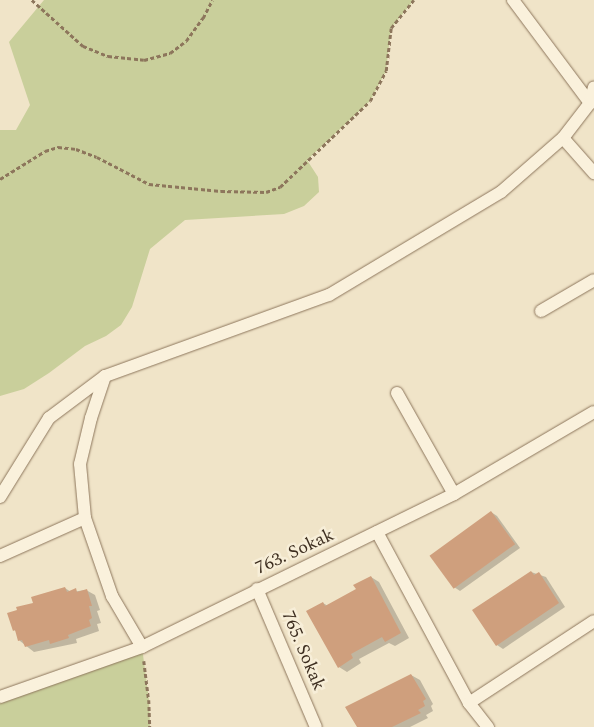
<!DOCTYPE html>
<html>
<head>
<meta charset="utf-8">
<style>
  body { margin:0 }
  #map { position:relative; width:594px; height:727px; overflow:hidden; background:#f0e4c8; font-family:Spectral,serif }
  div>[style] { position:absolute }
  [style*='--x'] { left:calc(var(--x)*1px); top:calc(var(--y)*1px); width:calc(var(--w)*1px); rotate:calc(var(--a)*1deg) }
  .green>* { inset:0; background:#c9cf9b }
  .shadow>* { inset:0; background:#0003 }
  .building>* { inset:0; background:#cf9f7d; transform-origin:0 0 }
  .path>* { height:2.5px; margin-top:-1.25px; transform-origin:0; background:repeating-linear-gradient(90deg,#8d765c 0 4px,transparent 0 6.5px) }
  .roads { filter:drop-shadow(0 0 1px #8d765c) drop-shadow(0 0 1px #8d765c) }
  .minor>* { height:12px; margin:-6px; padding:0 6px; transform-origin:6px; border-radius:6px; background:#faf1dc }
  span { translate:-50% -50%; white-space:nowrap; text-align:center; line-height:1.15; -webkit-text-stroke:5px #f7eed8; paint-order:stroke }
  .street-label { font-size:18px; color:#3d2e20 }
</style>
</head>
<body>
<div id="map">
  <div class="green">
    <i style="clip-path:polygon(44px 0,414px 0,391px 28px,386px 71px,370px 101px,307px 160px,318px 177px,319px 192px,304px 206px,284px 214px,185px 220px,150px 249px,132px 307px,121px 325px,106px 336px,85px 346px,49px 373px,24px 389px,0 396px,0 130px,16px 130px,30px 105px,9px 42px)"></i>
    <i style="clip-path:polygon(142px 647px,149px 700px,150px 727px,0 727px,0 697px)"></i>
  </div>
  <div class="shadow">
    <i style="clip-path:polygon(491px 512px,497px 516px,520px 548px,460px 591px,454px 587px)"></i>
    <i style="clip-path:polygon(531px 572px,546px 577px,565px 607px,503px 649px,497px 645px)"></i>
    <i style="clip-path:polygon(371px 577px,379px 582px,409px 638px,395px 646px,389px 643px,359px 659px,361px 663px,347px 672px,339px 667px,323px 603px,328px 606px,358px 590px)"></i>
    <i style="clip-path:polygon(65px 588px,71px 592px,86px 590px,95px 595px,100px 610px,97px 611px,101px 623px,97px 624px,99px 631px,76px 639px,77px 643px,34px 652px,20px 641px,17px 632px,14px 630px,34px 603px)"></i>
    <i style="clip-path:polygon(411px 675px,420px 680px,433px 704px,431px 706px,433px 711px,426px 715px,428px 718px,410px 727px,358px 727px)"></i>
  </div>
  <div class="building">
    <i style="left:491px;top:511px;width:41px;height:76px;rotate:54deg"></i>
    <i style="clip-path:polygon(531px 571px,534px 575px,539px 572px,559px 603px,496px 646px,472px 610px)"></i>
    <i style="clip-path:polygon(371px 576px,401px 633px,385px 642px,382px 637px,351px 654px,353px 658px,338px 668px,306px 611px,323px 602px,325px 606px,356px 589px,353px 585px)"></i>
    <i style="clip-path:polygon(65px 587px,67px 592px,76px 588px,77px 592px,87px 589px,92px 606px,89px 606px,92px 618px,89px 620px,91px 626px,68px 635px,69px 638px,50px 644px,49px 640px,25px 647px,22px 640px,18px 641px,15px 630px,13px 631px,7px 613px,17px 610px,16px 607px,33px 603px,31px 597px)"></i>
    <i style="clip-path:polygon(411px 674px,426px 699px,423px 701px,425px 706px,418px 710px,421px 713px,392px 727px,357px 727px,345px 707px)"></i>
  </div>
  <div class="path">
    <i style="--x:32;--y:0;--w:69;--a:42"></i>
    <i style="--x:83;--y:46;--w:27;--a:22"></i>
    <i style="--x:108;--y:56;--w:36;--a:6"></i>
    <i style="--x:144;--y:60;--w:27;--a:-15"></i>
    <i style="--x:170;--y:53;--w:20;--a:-37"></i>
    <i style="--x:186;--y:41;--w:29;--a:-54"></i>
    <i style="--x:203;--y:18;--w:20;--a:-63"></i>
    <i style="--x:0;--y:179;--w:53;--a:-31.9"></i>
    <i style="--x:45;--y:151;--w:14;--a:-17"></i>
    <i style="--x:58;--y:147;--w:18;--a:6"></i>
    <i style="--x:76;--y:149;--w:22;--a:21"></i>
    <i style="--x:97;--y:157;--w:59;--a:27.4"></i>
    <i style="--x:149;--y:184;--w:72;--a:5.6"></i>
    <i style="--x:221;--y:191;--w:45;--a:1.3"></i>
    <i style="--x:266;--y:192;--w:15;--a:-20"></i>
    <i style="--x:280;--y:187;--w:124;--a:-43.7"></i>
    <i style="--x:370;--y:101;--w:34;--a:-62"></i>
    <i style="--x:386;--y:71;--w:43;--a:-83.4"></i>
    <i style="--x:391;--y:28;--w:36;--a:-51"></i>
    <i style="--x:144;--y:661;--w:39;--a:83"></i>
    <i style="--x:149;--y:700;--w:27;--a:88"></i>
  </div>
  <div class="roads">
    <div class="minor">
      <i style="--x:513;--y:0;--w:129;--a:53.2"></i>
      <i style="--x:590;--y:103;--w:16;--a:-76"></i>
      <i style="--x:563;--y:138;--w:47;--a:48.5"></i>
      <i style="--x:541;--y:311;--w:61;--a:-30.3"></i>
      <i style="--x:105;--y:376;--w:44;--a:108.4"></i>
      <i style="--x:91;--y:418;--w:47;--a:103.4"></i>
      <i style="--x:80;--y:464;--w:54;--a:84.7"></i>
      <i style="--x:85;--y:518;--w:83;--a:70.9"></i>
      <i style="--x:112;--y:596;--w:59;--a:59.5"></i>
      <i style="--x:397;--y:393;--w:116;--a:60.6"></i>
      <i style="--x:0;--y:497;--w:93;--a:-58.2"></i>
      <i style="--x:49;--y:418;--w:70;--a:-36.9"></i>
      <i style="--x:105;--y:376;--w:238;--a:-19.9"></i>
      <i style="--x:329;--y:295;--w:200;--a:-30.9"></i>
      <i style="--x:501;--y:192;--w:82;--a:-41.1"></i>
      <i style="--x:563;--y:138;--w:44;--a:-52.4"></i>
      <i style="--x:590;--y:103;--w:4;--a:-27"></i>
      <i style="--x:377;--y:532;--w:194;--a:61.7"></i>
      <i style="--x:469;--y:703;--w:31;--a:52"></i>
      <i style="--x:0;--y:556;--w:93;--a:-24.1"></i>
      <i style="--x:257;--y:589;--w:150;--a:66.9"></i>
      <i style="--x:0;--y:697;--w:151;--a:-19.4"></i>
      <i style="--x:142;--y:647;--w:347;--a:-26.1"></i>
      <i style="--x:454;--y:494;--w:162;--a:-30.4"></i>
      <i style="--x:469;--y:703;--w:149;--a:-33.3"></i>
    </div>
  </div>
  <div class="street-label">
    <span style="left:295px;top:552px;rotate:-25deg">763. Sokak</span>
    <span style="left:303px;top:651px;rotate:67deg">765. Sokak</span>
  </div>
</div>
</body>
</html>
